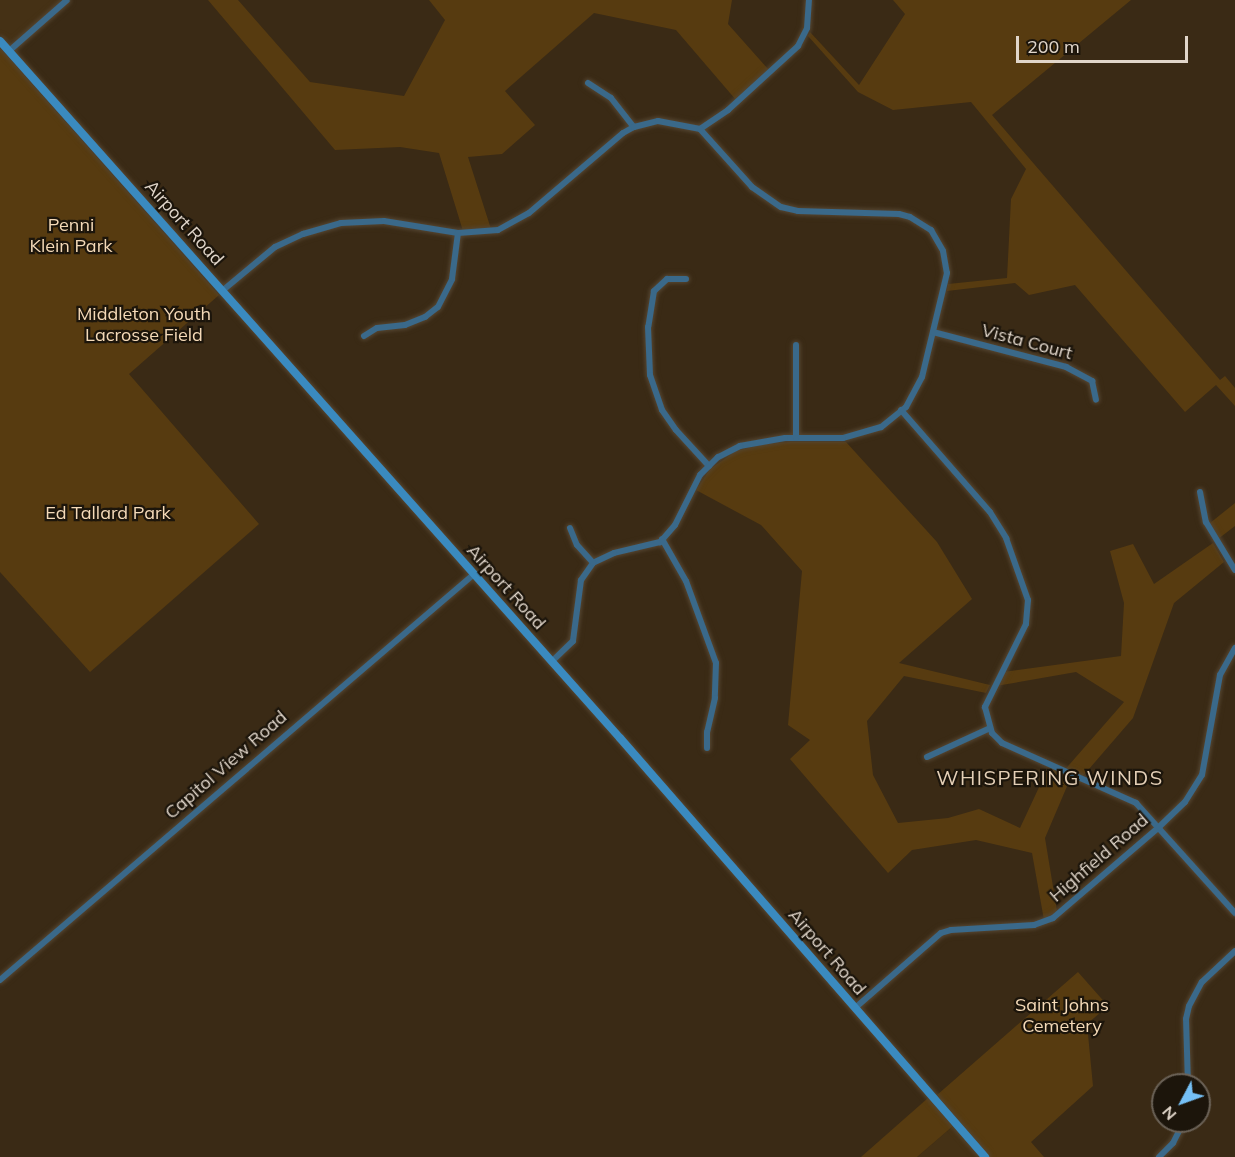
<!DOCTYPE html>
<html>
<head>
<meta charset="utf-8">
<style>
  body { margin:0 }
  #map { position:relative; width:1235px; height:1157px; overflow:hidden; background:#3a2a15; font-family:Mulish,sans-serif }
  div>[style] { position:absolute }
  [style*='--x'] { left:calc(var(--x)*1px); top:calc(var(--y)*1px); width:calc(var(--w)*1px); rotate:calc(var(--a)*1deg) }
  .built>* { inset:0; background:#453115 }
  .green>* { inset:0; background:#573b10 }
  .roads { filter:drop-shadow(0 0 2px #554632) drop-shadow(0 0 2px #554632) }
  .street>* { height:6px; margin:-3px; padding:0 3px; transform-origin:3px; border-radius:3px; background:#3a698a }
  .secondary>* { height:8px; margin:-4px; padding:0 4px; transform-origin:4px; border-radius:4px; background:#3a8abf }
  span { translate:-50% -50%; white-space:nowrap; text-align:center; line-height:1.15; -webkit-text-stroke:4.5px #1c150b; paint-order:stroke }
  .street-label { font-size:18px; color:#e1d6ca }
  .park-label { font-size:18px; color:#f5dab8 }
  .neighbourhood-label { font-size:20px; color:#e5d0b7; letter-spacing:1.5px }
  .north { position:absolute; left:1151px; top:1073px; width:60px; height:60px; box-sizing:border-box; background:#1c150b; border:2px solid #6b6257; border-radius:50%; rotate:229deg; font-size:16px; font-weight:700; line-height:24px; text-align:center; color:#e1d6ca }
  .north::after { content:''; display:block; margin:auto; width:21px; height:27px; background:#75c0f6; clip-path:polygon(50% 0,100% 100%,50% 72%,0 100%) }
  .scale { position:absolute; left:1016px; top:36px; width:172px; height:27px; box-sizing:border-box; border:3px solid #e1d6ca; border-top:0; padding-left:8px; font-size:18px; line-height:21px; white-space:nowrap; color:#e1d6ca; -webkit-text-stroke:4px #1c150b; paint-order:stroke }
</style>
</head>
<body>
<div id="map">
  <div class="built">
    <i style="clip-path:polygon(0 0,63px 0,20px 37px,10px 42px,0 35px)"></i>
    <i style="clip-path:polygon(953px 1126px,979px 1157px,917px 1157px)"></i>
  </div>
  <div class="green">
    <i style="clip-path:polygon(208px 0,238px 0,310px 82px,404px 96px,445px 20px,429px 0,732px 0,728px 24px,769px 70px,736px 100px,676px 30px,594px 13px,505px 91px,535px 125px,502px 154px,468px 157px,491px 229px,463px 231px,439px 153px,400px 147px,335px 150px)"></i>
    <i style="clip-path:polygon(893px 0,1131px 0,992px 115px,1220px 380px,1225px 376px,1235px 388px,1235px 406px,1216px 385px,1185px 412px,1075px 285px,1029px 295px,1015px 283px,947px 291px,948px 284px,1007px 278px,1011px 199px,1026px 169px,971px 102px,893px 110px,858px 92px,808px 36px,810px 32px,859px 85px,905px 14px)"></i>
    <i style="clip-path:polygon(0 48px,219px 295px,129px 374px,259px 524px,90px 672px,0 572px)"></i>
    <i style="clip-path:polygon(789px 442px,846px 442px,937px 542px,972px 599px,899px 663px,990px 685px,986px 693px,904px 676px,867px 721px,873px 775px,898px 823px,948px 818px,979px 809px,1020px 828px,1048px 768px,1062px 773px,1124px 702px,1076px 672px,996px 686px,1003px 672px,1121px 656px,1124px 603px,1110px 551px,1133px 544px,1154px 584px,1213px 543px,1224px 562px,1174px 603px,1133px 718px,1083px 776px,1075px 772px,1071px 777px,1045px 838px,1057px 911px,1052px 916px,1044px 920px,1032px 853px,976px 840px,912px 850px,888px 873px,790px 759px,810px 740px,788px 725px,802px 571px,761px 525px,696px 490px,710px 469px,736px 451px,765px 444px)"></i>
    <i style="clip-path:polygon(1235px 503px,1235px 526px,1218px 539px,1210px 523px)"></i>
    <i style="clip-path:polygon(1078px 972px,1108px 1006px,1087px 1024px,1093px 1086px,1031px 1142px,1044px 1157px,989px 1157px,937px 1095px)"></i>
    <i style="clip-path:polygon(928px 1098px,953px 1126px,917px 1157px,861px 1157px)"></i>
  </div>
  <div class="roads">
    <div class="street">
      <i style="--x:9;--y:51;--w:77;--a:-41.3"></i>
      <i style="--x:588;--y:83;--w:27;--a:33"></i>
      <i style="--x:611;--y:98;--w:37;--a:52"></i>
      <i style="--x:700;--y:129;--w:34;--a:-34"></i>
      <i style="--x:728;--y:110;--w:95;--a:-42.4"></i>
      <i style="--x:798;--y:46;--w:20;--a:-63"></i>
      <i style="--x:807;--y:28;--w:28;--a:-86"></i>
      <i style="--x:686;--y:279;--w:19;--a:180"></i>
      <i style="--x:667;--y:279;--w:18;--a:137"></i>
      <i style="--x:654;--y:291;--w:36;--a:99"></i>
      <i style="--x:648;--y:327;--w:48;--a:87.6"></i>
      <i style="--x:650;--y:375;--w:37;--a:71"></i>
      <i style="--x:662;--y:410;--w:24;--a:55"></i>
      <i style="--x:676;--y:430;--w:49;--a:47.5"></i>
      <i style="--x:222;--y:291;--w:69;--a:-39.7"></i>
      <i style="--x:275;--y:247;--w:31;--a:-25"></i>
      <i style="--x:303;--y:234;--w:40;--a:-16"></i>
      <i style="--x:341;--y:223;--w:43;--a:-2.7"></i>
      <i style="--x:384;--y:221;--w:75;--a:9.2"></i>
      <i style="--x:458;--y:233;--w:40;--a:-4.3"></i>
      <i style="--x:498;--y:230;--w:35;--a:-29"></i>
      <i style="--x:529;--y:213;--w:123;--a:-40.4"></i>
      <i style="--x:623;--y:133;--w:13;--a:-29"></i>
      <i style="--x:634;--y:127;--w:25;--a:-14"></i>
      <i style="--x:658;--y:121;--w:43;--a:10.8"></i>
      <i style="--x:700;--y:129;--w:78;--a:48.1"></i>
      <i style="--x:752;--y:187;--w:35;--a:35"></i>
      <i style="--x:781;--y:207;--w:17;--a:13"></i>
      <i style="--x:798;--y:211;--w:101;--a:1.7"></i>
      <i style="--x:899;--y:214;--w:11;--a:15"></i>
      <i style="--x:910;--y:217;--w:25;--a:32"></i>
      <i style="--x:931;--y:230;--w:24;--a:60"></i>
      <i style="--x:943;--y:251;--w:22;--a:80"></i>
      <i style="--x:947;--y:273;--w:107;--a:103.5"></i>
      <i style="--x:922;--y:377;--w:34;--a:118"></i>
      <i style="--x:906;--y:407;--w:32;--a:141"></i>
      <i style="--x:881;--y:427;--w:40;--a:164"></i>
      <i style="--x:843;--y:438;--w:58;--a:180"></i>
      <i style="--x:785;--y:438;--w:46;--a:169.9"></i>
      <i style="--x:740;--y:446;--w:25;--a:153"></i>
      <i style="--x:718;--y:457;--w:25;--a:135"></i>
      <i style="--x:700;--y:475;--w:56;--a:116.6"></i>
      <i style="--x:675;--y:525;--w:23;--a:131"></i>
      <i style="--x:660;--y:542;--w:47;--a:166.6"></i>
      <i style="--x:614;--y:553;--w:23;--a:155"></i>
      <i style="--x:593;--y:563;--w:21;--a:125"></i>
      <i style="--x:581;--y:580;--w:62;--a:97.5"></i>
      <i style="--x:573;--y:641;--w:30;--a:136"></i>
      <i style="--x:933;--y:332;--w:138;--a:14.7"></i>
      <i style="--x:1066;--y:367;--w:30;--a:28"></i>
      <i style="--x:1092;--y:381;--w:19;--a:78"></i>
      <i style="--x:364;--y:336;--w:15;--a:-32"></i>
      <i style="--x:377;--y:328;--w:28;--a:-6"></i>
      <i style="--x:405;--y:325;--w:22;--a:-22"></i>
      <i style="--x:425;--y:317;--w:16;--a:-38"></i>
      <i style="--x:438;--y:307;--w:31;--a:-63"></i>
      <i style="--x:452;--y:279;--w:46;--a:-82.6"></i>
      <i style="--x:796;--y:345;--w:93;--a:90"></i>
      <i style="--x:901;--y:410;--w:135;--a:48.9"></i>
      <i style="--x:990;--y:512;--w:31;--a:58"></i>
      <i style="--x:1006;--y:538;--w:66;--a:70.5"></i>
      <i style="--x:1028;--y:600;--w:24;--a:95"></i>
      <i style="--x:1026;--y:624;--w:93;--a:116.3"></i>
      <i style="--x:985;--y:707;--w:27;--a:75"></i>
      <i style="--x:992;--y:733;--w:14;--a:45"></i>
      <i style="--x:1002;--y:743;--w:147;--a:24.1"></i>
      <i style="--x:1136;--y:803;--w:148;--a:48"></i>
      <i style="--x:1200;--y:492;--w:31;--a:79"></i>
      <i style="--x:1206;--y:522;--w:56;--a:58.9"></i>
      <i style="--x:570;--y:528;--w:18;--a:68"></i>
      <i style="--x:577;--y:545;--w:24;--a:48"></i>
      <i style="--x:662;--y:539;--w:48;--a:60.3"></i>
      <i style="--x:686;--y:581;--w:87;--a:69.9"></i>
      <i style="--x:716;--y:663;--w:35;--a:92"></i>
      <i style="--x:715;--y:698;--w:35;--a:103"></i>
      <i style="--x:707;--y:732;--w:16;--a:90"></i>
      <i style="--x:927;--y:757;--w:69;--a:-24.7"></i>
      <i style="--x:0;--y:980;--w:623;--a:-40.57"></i>
      <i style="--x:855;--y:1008;--w:114;--a:-41.1"></i>
      <i style="--x:941;--y:933;--w:10;--a:-17"></i>
      <i style="--x:951;--y:930;--w:83;--a:-3.4"></i>
      <i style="--x:1034;--y:925;--w:20;--a:-20"></i>
      <i style="--x:1053;--y:918;--w:140;--a:-40.6"></i>
      <i style="--x:1159;--y:827;--w:36;--a:-44"></i>
      <i style="--x:1185;--y:802;--w:32;--a:-58"></i>
      <i style="--x:1202;--y:775;--w:102;--a:-79.8"></i>
      <i style="--x:1220;--y:675;--w:31;--a:-61"></i>
      <i style="--x:1188;--y:1085;--w:66;--a:-91.7"></i>
      <i style="--x:1186;--y:1019;--w:13;--a:-77"></i>
      <i style="--x:1189;--y:1006;--w:27;--a:-62"></i>
      <i style="--x:1202;--y:982;--w:45;--a:-43.2"></i>
      <i style="--x:1159;--y:1157;--w:20;--a:-45"></i>
      <i style="--x:1173;--y:1143;--w:25;--a:-63"></i>
    </div>
    <div class="secondary">
      <i style="--x:0;--y:41;--w:933;--a:48.35"></i>
      <i style="--x:620;--y:738;--w:556;--a:48.94"></i>
    </div>
  </div>
  <div class="street-label">
    <span style="left:184px;top:223px;rotate:48deg">Airport Road</span>
    <span style="left:1027px;top:342px;rotate:15deg">Vista Court</span>
    <span style="left:506px;top:587px;rotate:48deg">Airport Road</span>
    <span style="left:226px;top:765px;rotate:-41deg">Capitol View Road</span>
    <span style="left:1099px;top:858px;rotate:-41deg">Highfield Road</span>
    <span style="left:827px;top:952px;rotate:49deg">Airport Road</span>
  </div>
  <div class="park-label">
    <span style="left:71px;top:236px">Penni<br>Klein Park</span>
    <span style="left:144px;top:325px">Middleton Youth<br>Lacrosse Field</span>
    <span style="left:108px;top:513px">Ed Tallard Park</span>
    <span style="left:1062px;top:1016px">Saint Johns<br>Cemetery</span>
  </div>
  <div class="neighbourhood-label">
    <span style="left:1050px;top:777px">WHISPERING WINDS</span>
  </div>
  <div class="north">N</div>
  <div class="scale">200 m</div>
</div>
</body>
</html>
